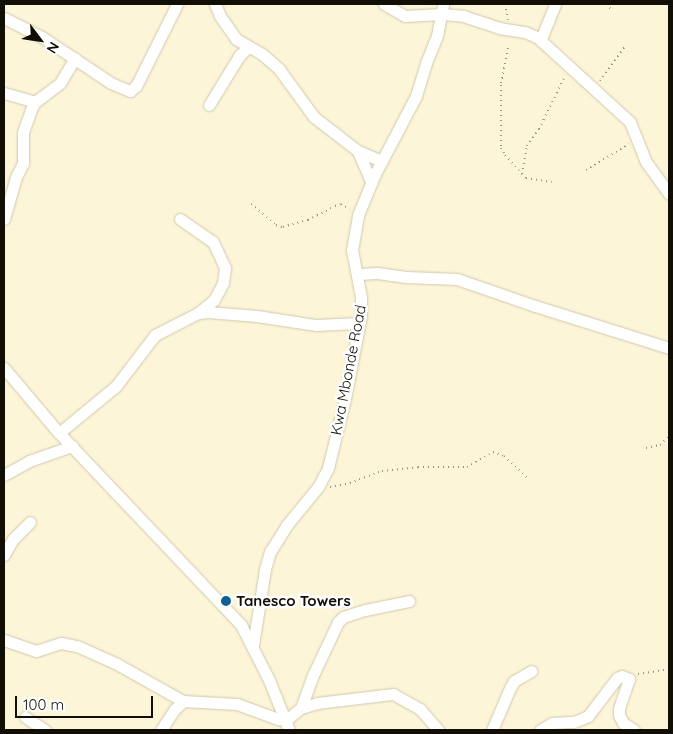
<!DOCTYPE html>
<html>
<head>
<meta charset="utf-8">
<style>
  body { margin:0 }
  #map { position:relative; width:673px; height:734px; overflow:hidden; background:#fdf5d8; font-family:Quicksand,sans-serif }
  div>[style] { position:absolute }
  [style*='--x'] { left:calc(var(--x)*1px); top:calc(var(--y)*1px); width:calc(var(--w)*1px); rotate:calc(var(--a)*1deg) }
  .path>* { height:2px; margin-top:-1px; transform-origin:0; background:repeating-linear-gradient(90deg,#9a947f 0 1px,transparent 0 5px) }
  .roads { filter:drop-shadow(0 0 1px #d0c8ac) drop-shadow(0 0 1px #d0c8ac) }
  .minor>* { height:11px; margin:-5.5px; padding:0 5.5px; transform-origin:5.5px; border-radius:5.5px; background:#fff }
  .dots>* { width:14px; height:14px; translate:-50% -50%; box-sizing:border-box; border:2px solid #fff; border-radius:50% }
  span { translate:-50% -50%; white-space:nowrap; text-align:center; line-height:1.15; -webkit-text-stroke:5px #fff; paint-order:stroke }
  .street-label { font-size:15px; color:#110e05 }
  .poi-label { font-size:15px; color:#110e05; font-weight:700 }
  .left { translate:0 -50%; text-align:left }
  .frame { position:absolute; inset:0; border:5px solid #110e05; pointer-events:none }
  .north { position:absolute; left:15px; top:15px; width:50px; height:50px; -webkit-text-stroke:4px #fff; paint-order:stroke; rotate:121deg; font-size:14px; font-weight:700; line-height:20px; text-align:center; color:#110e05 }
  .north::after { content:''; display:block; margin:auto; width:18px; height:22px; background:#110e05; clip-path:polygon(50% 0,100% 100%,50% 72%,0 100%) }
  .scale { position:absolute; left:15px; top:696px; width:138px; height:22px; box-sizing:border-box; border:2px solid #110e05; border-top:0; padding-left:6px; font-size:15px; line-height:18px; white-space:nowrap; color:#110e05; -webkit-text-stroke:4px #fff; paint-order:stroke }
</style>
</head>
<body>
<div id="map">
  <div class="path">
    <i style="--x:505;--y:4;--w:16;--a:79"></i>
    <i style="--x:606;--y:4;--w:10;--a:45"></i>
    <i style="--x:508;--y:48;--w:38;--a:101"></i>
    <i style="--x:501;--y:85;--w:63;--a:90"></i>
    <i style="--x:501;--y:148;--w:8;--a:60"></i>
    <i style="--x:505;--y:155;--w:31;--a:48"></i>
    <i style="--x:526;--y:178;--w:26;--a:9"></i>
    <i style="--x:600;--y:81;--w:44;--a:-54.2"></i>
    <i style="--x:586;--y:170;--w:50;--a:-31.2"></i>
    <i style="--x:522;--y:174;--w:28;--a:-80"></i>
    <i style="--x:527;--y:146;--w:21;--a:-55"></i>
    <i style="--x:539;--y:129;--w:59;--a:-63.9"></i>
    <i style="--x:251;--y:204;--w:33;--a:40"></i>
    <i style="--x:276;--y:225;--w:7;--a:16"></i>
    <i style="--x:283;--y:227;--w:26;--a:-16"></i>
    <i style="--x:308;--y:220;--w:30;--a:-27"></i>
    <i style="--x:335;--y:206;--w:6;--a:-18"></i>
    <i style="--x:341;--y:204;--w:10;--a:29"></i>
    <i style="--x:646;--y:448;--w:14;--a:-12"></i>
    <i style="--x:660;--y:445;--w:13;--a:-45"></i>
    <i style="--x:330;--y:487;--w:20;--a:-11"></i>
    <i style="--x:350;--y:483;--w:34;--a:-21"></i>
    <i style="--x:382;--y:471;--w:36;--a:-6"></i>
    <i style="--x:418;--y:467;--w:49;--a:0"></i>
    <i style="--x:467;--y:467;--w:30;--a:-30"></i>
    <i style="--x:493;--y:452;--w:12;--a:20"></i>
    <i style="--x:504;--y:456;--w:34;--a:43"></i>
    <i style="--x:638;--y:674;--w:31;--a:-9"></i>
  </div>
  <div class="roads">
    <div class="minor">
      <i style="--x:215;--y:4;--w:13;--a:67"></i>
      <i style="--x:220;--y:16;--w:28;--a:55"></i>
      <i style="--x:236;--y:39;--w:30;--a:30"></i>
      <i style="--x:262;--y:54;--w:23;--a:41"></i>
      <i style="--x:279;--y:69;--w:59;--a:53.9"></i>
      <i style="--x:314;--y:117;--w:56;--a:37.7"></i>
      <i style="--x:358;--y:151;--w:26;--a:23"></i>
      <i style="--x:384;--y:4;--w:24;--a:30"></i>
      <i style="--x:405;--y:16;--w:37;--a:-3"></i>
      <i style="--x:442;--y:14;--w:21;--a:5"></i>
      <i style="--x:463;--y:16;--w:38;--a:18"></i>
      <i style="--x:499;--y:28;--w:26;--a:9"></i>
      <i style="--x:525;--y:32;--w:13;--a:23"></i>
      <i style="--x:537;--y:37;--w:126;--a:42.4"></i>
      <i style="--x:630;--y:122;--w:43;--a:68.2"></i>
      <i style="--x:646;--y:162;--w:39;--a:54"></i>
      <i style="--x:4;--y:18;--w:42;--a:26.6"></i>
      <i style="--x:42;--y:37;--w:83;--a:33.7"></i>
      <i style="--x:111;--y:83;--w:21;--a:23"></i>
      <i style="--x:130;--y:91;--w:8;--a:-40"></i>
      <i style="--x:136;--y:86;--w:92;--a:-63.4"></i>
      <i style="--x:541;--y:39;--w:38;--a:-68"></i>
      <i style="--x:4;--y:93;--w:32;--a:16"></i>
      <i style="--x:209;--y:105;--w:57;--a:-58.5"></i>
      <i style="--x:239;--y:56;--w:13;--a:-45"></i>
      <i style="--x:358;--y:151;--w:34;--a:67"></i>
      <i style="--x:4;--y:219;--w:44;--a:-74.1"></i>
      <i style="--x:16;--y:177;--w:16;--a:-63"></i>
      <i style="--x:23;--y:163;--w:31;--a:-90"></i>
      <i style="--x:23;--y:132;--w:27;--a:-70"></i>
      <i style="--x:32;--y:107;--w:6;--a:-59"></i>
      <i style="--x:35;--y:102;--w:31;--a:-37"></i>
      <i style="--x:60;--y:83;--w:29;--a:-59"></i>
      <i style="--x:180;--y:219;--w:40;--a:34.9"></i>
      <i style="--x:213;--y:242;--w:29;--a:65"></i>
      <i style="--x:225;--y:268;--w:15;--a:98"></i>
      <i style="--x:223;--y:283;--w:19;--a:118"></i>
      <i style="--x:214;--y:300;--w:21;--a:141"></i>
      <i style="--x:358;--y:274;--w:19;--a:-3"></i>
      <i style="--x:377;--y:273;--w:29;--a:8"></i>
      <i style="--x:406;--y:277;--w:51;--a:2.2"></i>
      <i style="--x:457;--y:279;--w:83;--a:19.1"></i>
      <i style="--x:535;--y:306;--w:140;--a:17.4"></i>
      <i style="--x:4;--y:368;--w:85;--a:49.8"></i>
      <i style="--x:59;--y:433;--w:265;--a:46.5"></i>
      <i style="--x:241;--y:625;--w:62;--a:63"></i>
      <i style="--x:269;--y:680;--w:54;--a:68.2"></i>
      <i style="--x:59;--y:433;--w:74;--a:-39.5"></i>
      <i style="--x:116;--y:386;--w:64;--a:-52.6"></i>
      <i style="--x:155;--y:335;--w:48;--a:-27.1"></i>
      <i style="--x:198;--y:313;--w:10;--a:-6"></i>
      <i style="--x:208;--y:312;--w:49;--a:4.7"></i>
      <i style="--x:257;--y:316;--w:60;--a:8.7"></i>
      <i style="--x:316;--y:325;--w:43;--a:-2.7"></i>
      <i style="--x:4;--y:475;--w:29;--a:-29"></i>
      <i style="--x:29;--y:461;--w:46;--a:-19.2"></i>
      <i style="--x:4;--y:555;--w:18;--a:-61"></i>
      <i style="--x:13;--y:539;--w:24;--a:-45"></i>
      <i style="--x:4;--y:640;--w:34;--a:19"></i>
      <i style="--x:36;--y:651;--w:26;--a:-18"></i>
      <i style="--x:61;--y:643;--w:16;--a:11"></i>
      <i style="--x:77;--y:646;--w:44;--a:24.2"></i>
      <i style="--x:117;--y:664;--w:76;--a:29.3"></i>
      <i style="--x:183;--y:701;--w:54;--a:3.2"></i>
      <i style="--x:237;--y:704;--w:44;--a:20.1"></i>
      <i style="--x:278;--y:719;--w:8;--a:7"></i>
      <i style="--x:286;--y:720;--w:19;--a:-39"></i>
      <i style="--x:301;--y:708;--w:17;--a:-17"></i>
      <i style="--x:317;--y:703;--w:77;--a:-6.8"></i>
      <i style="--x:393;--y:694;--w:31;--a:29"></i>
      <i style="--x:420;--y:709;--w:28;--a:49"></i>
      <i style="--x:253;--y:645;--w:77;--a:-81"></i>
      <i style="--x:265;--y:569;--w:18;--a:-74"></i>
      <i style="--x:270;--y:552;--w:31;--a:-58"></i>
      <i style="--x:286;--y:526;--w:50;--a:-50.6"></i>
      <i style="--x:318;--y:487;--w:21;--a:-62"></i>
      <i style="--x:328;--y:468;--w:71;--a:-76.2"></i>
      <i style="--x:345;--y:399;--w:85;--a:-79.1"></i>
      <i style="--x:361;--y:316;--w:19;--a:-90"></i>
      <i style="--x:361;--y:297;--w:48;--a:-100.8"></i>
      <i style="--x:352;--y:250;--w:36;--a:-80"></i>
      <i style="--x:358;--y:215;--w:44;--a:-67.5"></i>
      <i style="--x:375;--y:174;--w:88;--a:-62.3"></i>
      <i style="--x:416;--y:96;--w:34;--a:-73"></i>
      <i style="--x:426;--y:63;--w:29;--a:-68"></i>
      <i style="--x:437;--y:36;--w:33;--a:-79"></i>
      <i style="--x:301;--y:708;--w:37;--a:-70"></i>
      <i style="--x:314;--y:673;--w:56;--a:-64.8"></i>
      <i style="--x:338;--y:622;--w:7;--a:-45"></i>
      <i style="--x:343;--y:617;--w:23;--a:-18"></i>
      <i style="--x:365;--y:610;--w:45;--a:-11.6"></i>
      <i style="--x:25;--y:717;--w:24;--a:33"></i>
      <i style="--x:161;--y:730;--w:24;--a:-57"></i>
      <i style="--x:174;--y:710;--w:13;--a:-45"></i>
      <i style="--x:492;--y:730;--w:46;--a:-66.8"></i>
      <i style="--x:510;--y:688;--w:8;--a:-60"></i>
      <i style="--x:514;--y:681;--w:20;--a:-30"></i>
      <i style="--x:540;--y:730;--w:14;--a:-30"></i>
      <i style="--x:552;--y:723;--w:22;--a:-3"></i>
      <i style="--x:574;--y:722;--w:15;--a:-23"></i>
      <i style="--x:588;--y:716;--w:48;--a:-52.7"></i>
      <i style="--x:617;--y:678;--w:5;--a:-22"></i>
      <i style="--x:622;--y:676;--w:8;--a:23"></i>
      <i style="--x:629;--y:679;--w:31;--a:109"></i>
      <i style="--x:619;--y:708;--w:7;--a:90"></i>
      <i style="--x:619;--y:715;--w:9;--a:63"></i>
      <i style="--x:623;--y:723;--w:13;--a:32"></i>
    </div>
  </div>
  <div class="dots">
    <i style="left:226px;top:601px;background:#116092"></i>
  </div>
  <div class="street-label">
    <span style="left:348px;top:370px;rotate:-79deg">Kwa Mbonde Road</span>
  </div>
  <div class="poi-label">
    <span class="left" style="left:236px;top:601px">Tanesco Towers</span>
  </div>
  <div class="frame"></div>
  <div class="north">N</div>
  <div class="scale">100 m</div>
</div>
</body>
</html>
